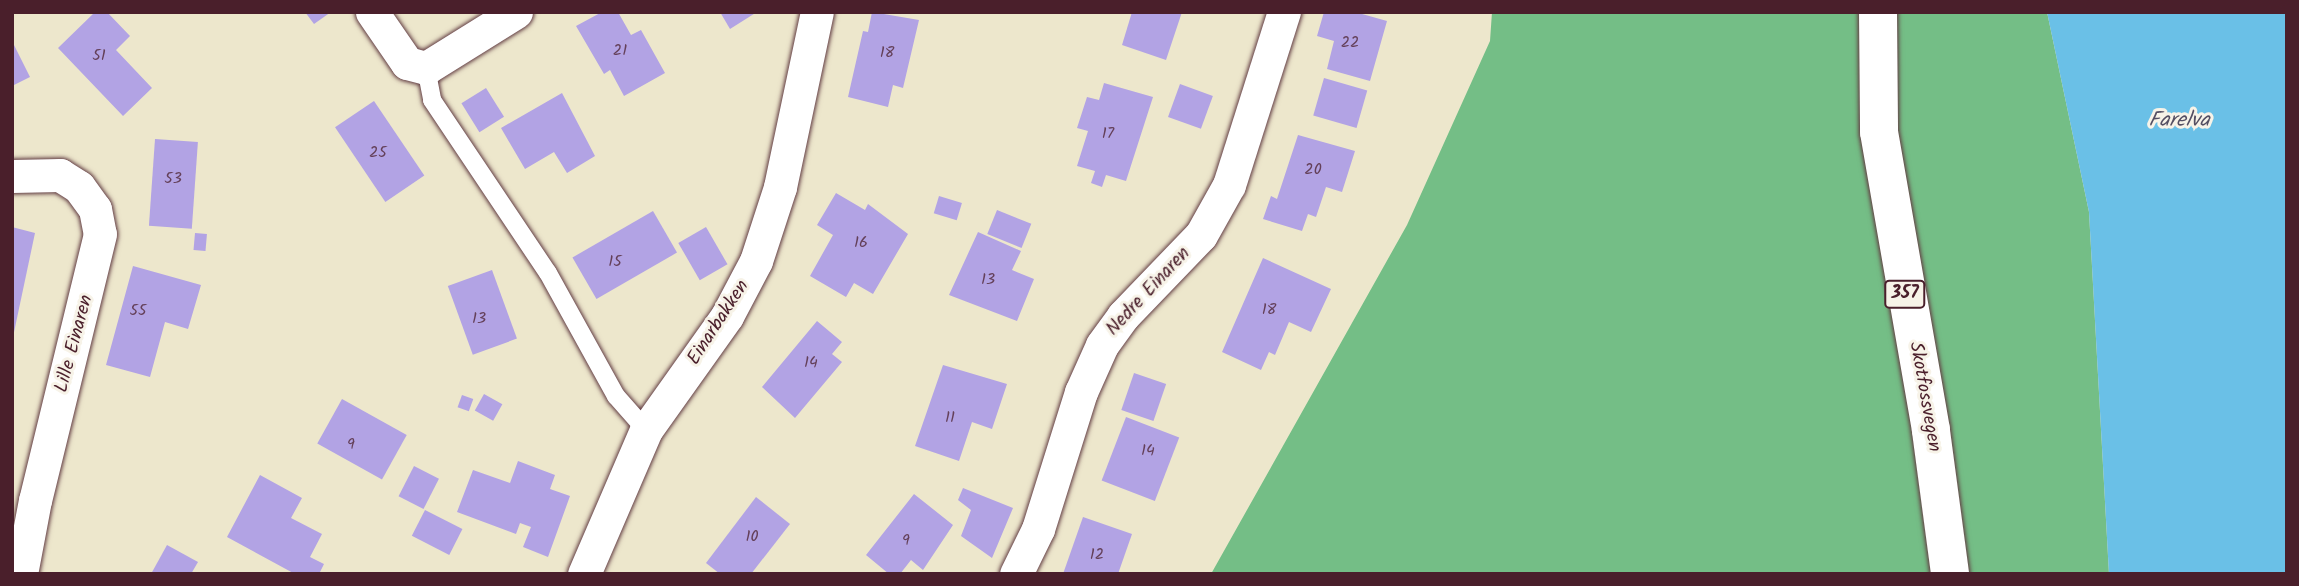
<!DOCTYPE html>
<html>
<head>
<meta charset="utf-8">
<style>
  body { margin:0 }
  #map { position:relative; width:2299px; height:586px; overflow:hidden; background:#ede7cc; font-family:Kalam,sans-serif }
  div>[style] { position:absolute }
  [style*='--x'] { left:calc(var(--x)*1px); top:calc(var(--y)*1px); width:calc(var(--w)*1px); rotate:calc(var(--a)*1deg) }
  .forest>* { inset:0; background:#74be86 }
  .water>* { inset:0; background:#6ac0e7 }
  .building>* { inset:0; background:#b2a3e4; transform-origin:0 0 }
  .roads { filter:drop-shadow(0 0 2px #623d43) drop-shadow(0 0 2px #623d43) }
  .lane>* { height:18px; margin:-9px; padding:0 9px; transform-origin:9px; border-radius:9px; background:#fff }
  .street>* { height:33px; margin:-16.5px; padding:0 16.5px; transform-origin:16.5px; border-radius:16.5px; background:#fff }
  .primary>* { height:38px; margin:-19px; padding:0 19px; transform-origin:19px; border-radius:19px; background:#fff }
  span { translate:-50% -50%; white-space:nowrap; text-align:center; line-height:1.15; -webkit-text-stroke:6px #f7f3e8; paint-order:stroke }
  .number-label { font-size:16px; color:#644059 }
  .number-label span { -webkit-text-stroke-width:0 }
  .shield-label span { padding:2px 5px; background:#f7f3e8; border:2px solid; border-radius:5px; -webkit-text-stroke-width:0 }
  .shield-label { font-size:18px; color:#4a1f2b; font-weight:700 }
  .street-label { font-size:19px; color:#4a1f2b }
  .water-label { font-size:21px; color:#544f63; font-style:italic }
  .frame { position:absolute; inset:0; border:14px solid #4a1f2b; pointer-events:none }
</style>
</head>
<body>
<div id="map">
  <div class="forest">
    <i style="clip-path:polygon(1492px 12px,2047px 12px,2089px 212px,2109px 574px,1211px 574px,1407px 225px,1490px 41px)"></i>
  </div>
  <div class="water">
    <i style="clip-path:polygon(2047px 12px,2287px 12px,2287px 574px,2109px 574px,2089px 212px)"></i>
  </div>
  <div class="building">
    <i style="clip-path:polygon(95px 12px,107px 12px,130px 36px,116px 50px,152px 88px,123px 116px,58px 48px)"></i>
    <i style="clip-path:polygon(305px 12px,331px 12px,314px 24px)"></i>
    <i style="clip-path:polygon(602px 12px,618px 12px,631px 35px,641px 30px,665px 73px,624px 96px,610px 70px,604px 74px,576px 26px)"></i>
    <i style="clip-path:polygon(720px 12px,757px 12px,730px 29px)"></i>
    <i style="clip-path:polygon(872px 12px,919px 20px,903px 88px,893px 85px,888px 107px,848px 97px,863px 31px,868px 32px)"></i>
    <i style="clip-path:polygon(1132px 12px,1182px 12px,1166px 60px,1122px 45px)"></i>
    <i style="clip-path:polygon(1324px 12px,1355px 12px,1387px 21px,1370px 81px,1327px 69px,1334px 41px,1317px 36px)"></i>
    <i style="clip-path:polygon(12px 41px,30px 77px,12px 86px)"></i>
    <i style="left:1324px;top:78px;width:45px;height:39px;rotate:16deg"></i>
    <i style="clip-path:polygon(1104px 83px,1153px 97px,1126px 181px,1106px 175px,1102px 187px,1091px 183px,1095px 171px,1077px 166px,1088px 131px,1077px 128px,1087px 97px,1099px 100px)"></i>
    <i style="left:1180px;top:84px;width:35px;height:35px;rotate:20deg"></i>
    <i style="left:486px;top:88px;width:34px;height:29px;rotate:58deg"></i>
    <i style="clip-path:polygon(562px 93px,595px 156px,567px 173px,554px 152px,525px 169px,501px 128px)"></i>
    <i style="left:374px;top:101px;width:90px;height:47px;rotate:56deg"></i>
    <i style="clip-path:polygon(1298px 135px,1355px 151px,1342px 192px,1326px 187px,1316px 217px,1308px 214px,1302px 231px,1263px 219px,1271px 196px,1277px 199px)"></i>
    <i style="left:155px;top:139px;width:43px;height:87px;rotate:4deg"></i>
    <i style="clip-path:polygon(836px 193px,865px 210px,868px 204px,908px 234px,873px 294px,854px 283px,846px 297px,810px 276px,833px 235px,817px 225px)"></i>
    <i style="left:939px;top:196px;width:24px;height:18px;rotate:17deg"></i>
    <i style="left:997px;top:210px;width:37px;height:26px;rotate:22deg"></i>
    <i style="left:653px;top:211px;width:48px;height:93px;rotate:60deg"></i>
    <i style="clip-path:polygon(12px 227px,35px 233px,13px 337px,12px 337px)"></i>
    <i style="left:706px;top:227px;width:43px;height:32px;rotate:60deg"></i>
    <i style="clip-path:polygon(978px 232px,1021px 251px,1012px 270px,1034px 279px,1017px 321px,949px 295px)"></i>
    <i style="left:195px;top:233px;width:12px;height:17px;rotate:5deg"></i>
    <i style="clip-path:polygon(1263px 258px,1331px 289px,1311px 332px,1289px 322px,1275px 355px,1269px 352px,1261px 370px,1222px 352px)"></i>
    <i style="clip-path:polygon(133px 266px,201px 285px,188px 329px,165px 322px,150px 377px,106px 365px)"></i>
    <i style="left:492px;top:270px;width:73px;height:47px;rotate:70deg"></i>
    <i style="clip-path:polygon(817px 321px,842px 342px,832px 354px,842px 362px,795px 418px,762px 387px)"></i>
    <i style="clip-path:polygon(943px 365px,1007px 384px,992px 429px,972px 422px,959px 461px,915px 446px)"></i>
    <i style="left:1134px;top:373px;width:34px;height:39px;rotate:19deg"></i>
    <i style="left:484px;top:394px;width:21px;height:19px;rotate:29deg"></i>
    <i style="left:462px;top:395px;width:12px;height:13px;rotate:20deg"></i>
    <i style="left:342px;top:399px;width:74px;height:51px;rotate:29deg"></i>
    <i style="left:1126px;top:417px;width:57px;height:68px;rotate:21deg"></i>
    <i style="clip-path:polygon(518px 461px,555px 475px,550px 489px,570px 496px,548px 557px,523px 547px,531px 527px,520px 523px,516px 534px,457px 512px,473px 470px,510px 483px)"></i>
    <i style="left:414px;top:466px;width:28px;height:34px;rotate:27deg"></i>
    <i style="clip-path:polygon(260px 475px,302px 498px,291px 518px,322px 534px,310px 557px,324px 564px,319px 574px,295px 574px,227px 537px)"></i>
    <i style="clip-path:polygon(963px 488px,1013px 508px,992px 558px,961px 536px,971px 510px,958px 500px)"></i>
    <i style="clip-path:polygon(914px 494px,953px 525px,923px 570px,911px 560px,900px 574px,889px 574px,866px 555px)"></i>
    <i style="clip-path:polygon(756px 497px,790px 524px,751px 574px,720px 574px,706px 563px)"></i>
    <i style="left:425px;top:510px;width:42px;height:29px;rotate:27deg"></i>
    <i style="clip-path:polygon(1083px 517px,1132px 534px,1118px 574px,1063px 574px)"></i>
    <i style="clip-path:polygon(167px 545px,198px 562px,191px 574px,151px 574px)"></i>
  </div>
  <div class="roads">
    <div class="lane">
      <i style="--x:426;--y:68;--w:33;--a:79"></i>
      <i style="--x:432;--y:100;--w:208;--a:56.2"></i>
      <i style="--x:548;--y:273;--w:141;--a:61.1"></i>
      <i style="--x:616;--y:396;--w:45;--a:48.6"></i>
    </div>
    <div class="street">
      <i style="--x:372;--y:12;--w:62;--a:55.5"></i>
      <i style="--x:407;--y:63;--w:20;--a:15"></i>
      <i style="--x:426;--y:68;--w:106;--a:-31.9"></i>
      <i style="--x:12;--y:176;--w:48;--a:-1.2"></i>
      <i style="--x:60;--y:175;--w:22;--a:32"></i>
      <i style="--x:79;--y:187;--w:27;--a:54"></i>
      <i style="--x:95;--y:209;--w:25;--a:79"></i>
      <i style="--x:100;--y:234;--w:274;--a:103.7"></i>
      <i style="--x:35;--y:500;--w:75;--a:100.7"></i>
      <i style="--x:584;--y:574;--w:157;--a:-66.7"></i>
      <i style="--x:646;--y:430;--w:140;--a:-54.6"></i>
      <i style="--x:727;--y:316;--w:62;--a:-62.2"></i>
      <i style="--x:756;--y:261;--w:78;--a:-72"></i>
      <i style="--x:780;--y:187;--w:179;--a:-78.1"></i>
      <i style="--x:1016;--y:574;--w:50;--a:-63.9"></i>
      <i style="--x:1038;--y:529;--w:144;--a:-72.6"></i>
      <i style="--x:1081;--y:392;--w:51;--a:-65.9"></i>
      <i style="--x:1102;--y:345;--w:36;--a:-54"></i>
      <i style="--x:1123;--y:316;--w:112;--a:-46.1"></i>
      <i style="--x:1201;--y:235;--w:57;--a:-60.8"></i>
      <i style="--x:1229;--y:185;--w:182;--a:-72.4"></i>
    </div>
    <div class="primary">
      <i style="--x:1878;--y:12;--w:120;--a:89.5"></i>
      <i style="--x:1879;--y:132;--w:303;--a:80.1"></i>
      <i style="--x:1931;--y:431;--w:144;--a:82.4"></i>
    </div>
  </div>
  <div class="number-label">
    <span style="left:1350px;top:43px">22</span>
    <span style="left:620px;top:51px">21</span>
    <span style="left:887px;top:53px">18</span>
    <span style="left:99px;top:56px">51</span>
    <span style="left:1108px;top:134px">17</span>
    <span style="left:378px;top:153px">25</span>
    <span style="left:1313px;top:170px">20</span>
    <span style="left:173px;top:179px">53</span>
    <span style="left:861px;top:243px">16</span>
    <span style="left:615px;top:262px">15</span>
    <span style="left:988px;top:280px">13</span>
    <span style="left:1269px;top:310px">18</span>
    <span style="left:138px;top:311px">55</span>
    <span style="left:479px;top:319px">13</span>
    <span style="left:811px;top:363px">14</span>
    <span style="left:950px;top:418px">11</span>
    <span style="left:351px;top:445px">9</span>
    <span style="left:1148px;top:451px">14</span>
    <span style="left:752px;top:537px">10</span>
    <span style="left:906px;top:541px">9</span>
    <span style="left:1097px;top:555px">12</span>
  </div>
  <div class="shield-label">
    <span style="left:1905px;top:294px">357</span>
  </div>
  <div class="street-label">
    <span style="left:1149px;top:292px;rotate:-47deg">Nedre Einaren</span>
    <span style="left:719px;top:323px;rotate:-57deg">Einarbakken</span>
    <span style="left:75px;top:344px;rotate:-75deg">Lille Einaren</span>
    <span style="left:1924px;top:397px;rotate:80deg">Skotfossvegen</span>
  </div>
  <div class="water-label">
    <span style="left:2179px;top:121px">Farelva</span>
  </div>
  <div class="frame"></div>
</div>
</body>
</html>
